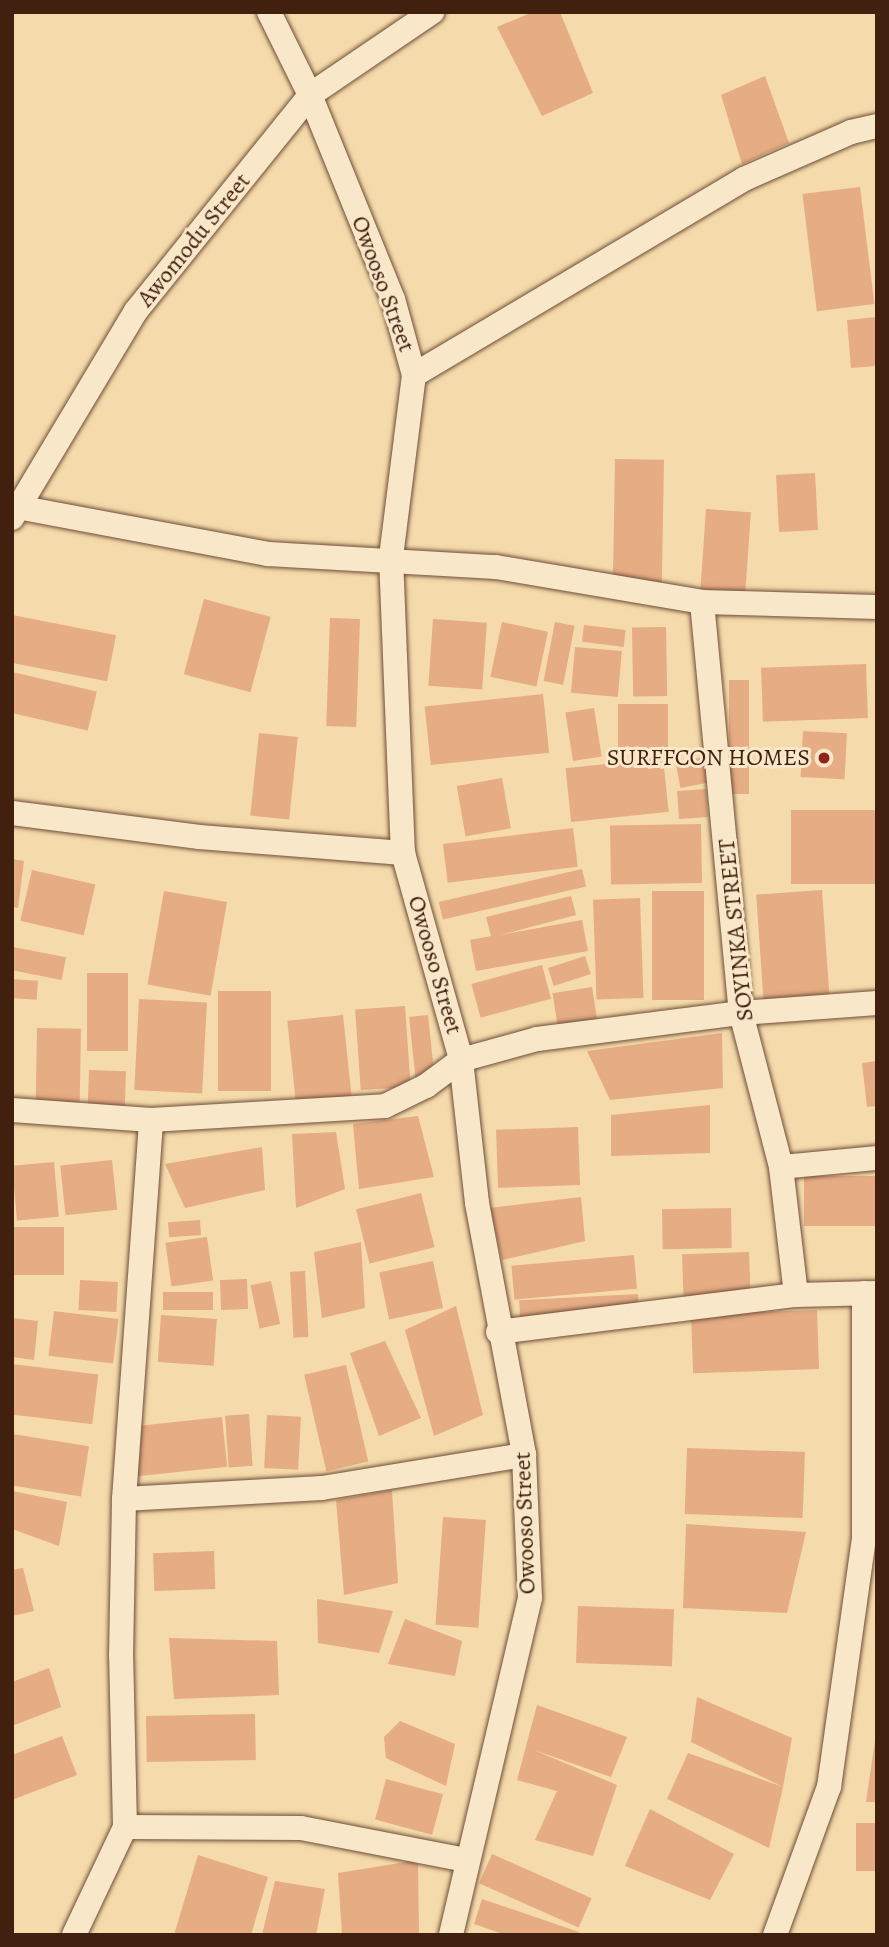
<!DOCTYPE html>
<html>
<head>
<meta charset="utf-8">
<style>
  body { margin:0 }
  #map { position:relative; width:889px; height:1947px; overflow:hidden; background:#f5daab; font-family:Alegreya,serif }
  div>[style] { position:absolute }
  [style*='--x'] { left:calc(var(--x)*1px); top:calc(var(--y)*1px); width:calc(var(--w)*1px); rotate:calc(var(--a)*1deg) }
  .building>* { inset:0; background:#e6ac84; transform-origin:0 0 }
  .roads { filter:drop-shadow(0 0 2px #6e4e37) drop-shadow(0 0 2px #6e4e37) }
  .street>* { height:24px; margin:-12px; padding:0 12px; transform-origin:12px; border-radius:12px; background:#f8e7c8 }
  .dots>* { width:19px; height:19px; translate:-50% -50%; box-sizing:border-box; border:4px solid #f8e7c8; border-radius:50% }
  span { translate:-50% -50%; white-space:nowrap; text-align:center; line-height:1.15; -webkit-text-stroke:6px #f8e7c8; paint-order:stroke }
  .street-label { font-size:24px; color:#412010 }
  .poi-label { font-size:24px; color:#412010 }
  .right { translate:-100% -50%; text-align:right }
  .frame { position:absolute; inset:0; border:14px solid #412010; pointer-events:none }
</style>
</head>
<body>
<div id="map">
  <div class="building">
    <i style="clip-path:polygon(533px 12px,560px 12px,593px 93px,542px 116px,497px 27px)"></i>
    <i style="clip-path:polygon(765px 76px,789px 143px,742px 164px,721px 95px)"></i>
    <i style="left:860px;top:187px;width:118px;height:58px;rotate:83deg"></i>
    <i style="clip-path:polygon(877px 317px,877px 366px,851px 368px,847px 320px)"></i>
    <i style="left:615px;top:459px;width:49px;height:123px;rotate:1deg"></i>
    <i style="left:815px;top:473px;width:57px;height:39px;rotate:87deg"></i>
    <i style="left:706px;top:509px;width:45px;height:86px;rotate:4deg"></i>
    <i style="left:204px;top:599px;width:69px;height:78px;rotate:15deg"></i>
    <i style="left:12px;top:615px;width:106px;height:47px;rotate:11deg"></i>
    <i style="left:330px;top:618px;width:30px;height:108px;rotate:2deg"></i>
    <i style="left:433px;top:619px;width:54px;height:67px;rotate:4deg"></i>
    <i style="left:502px;top:622px;width:47px;height:56px;rotate:12deg"></i>
    <i style="left:555px;top:622px;width:20px;height:60px;rotate:11deg"></i>
    <i style="left:584px;top:625px;width:42px;height:17px;rotate:7deg"></i>
    <i style="left:666px;top:627px;width:69px;height:34px;rotate:89deg"></i>
    <i style="left:575px;top:647px;width:47px;height:46px;rotate:5deg"></i>
    <i style="left:866px;top:664px;width:54px;height:105px;rotate:88deg"></i>
    <i style="left:12px;top:672px;width:87px;height:40px;rotate:13deg"></i>
    <i style="left:729px;top:680px;width:20px;height:114px"></i>
    <i style="left:543px;top:694px;width:59px;height:119px;rotate:84deg"></i>
    <i style="left:618px;top:704px;width:50px;height:49px"></i>
    <i style="left:594px;top:708px;width:49px;height:29px;rotate:81deg"></i>
    <i style="left:803px;top:731px;width:44px;height:46px;rotate:3deg"></i>
    <i style="left:259px;top:733px;width:39px;height:83px;rotate:6deg"></i>
    <i style="left:704px;top:757px;width:26px;height:29px;rotate:79deg"></i>
    <i style="left:663px;top:758px;width:54px;height:98px;rotate:84deg"></i>
    <i style="left:502px;top:778px;width:51px;height:46px;rotate:80deg"></i>
    <i style="left:706px;top:789px;width:28px;height:29px;rotate:86deg"></i>
    <i style="left:877px;top:810px;width:74px;height:86px;rotate:90deg"></i>
    <i style="left:701px;top:824px;width:59px;height:91px;rotate:89deg"></i>
    <i style="left:573px;top:828px;width:39px;height:131px;rotate:83deg"></i>
    <i style="clip-path:polygon(12px 859px,24px 861px,18px 908px,12px 907px)"></i>
    <i style="left:582px;top:869px;width:18px;height:147px;rotate:77deg"></i>
    <i style="left:32px;top:870px;width:65px;height:52px;rotate:13deg"></i>
    <i style="left:822px;top:890px;width:110px;height:66px;rotate:86deg"></i>
    <i style="left:164px;top:891px;width:64px;height:95px;rotate:10deg"></i>
    <i style="left:652px;top:891px;width:52px;height:109px"></i>
    <i style="clip-path:polygon(571px 896px,576px 915px,500px 935px,582px 920px,588px 951px,476px 971px,470px 940px,491px 936px,486px 917px)"></i>
    <i style="left:640px;top:898px;width:100px;height:47px;rotate:88deg"></i>
    <i style="left:13px;top:947px;width:54px;height:23px;rotate:11deg"></i>
    <i style="left:585px;top:956px;width:19px;height:39px;rotate:72deg"></i>
    <i style="left:542px;top:965px;width:35px;height:73px;rotate:75deg"></i>
    <i style="left:87px;top:973px;width:41px;height:78px"></i>
    <i style="left:12px;top:979px;width:26px;height:19px;rotate:4deg"></i>
    <i style="left:592px;top:987px;width:36px;height:40px;rotate:81deg"></i>
    <i style="left:218px;top:991px;width:53px;height:100px"></i>
    <i style="left:139px;top:999px;width:68px;height:91px;rotate:3deg"></i>
    <i style="left:405px;top:1006px;width:81px;height:50px;rotate:86deg"></i>
    <i style="left:343px;top:1015px;width:83px;height:56px;rotate:84deg"></i>
    <i style="left:428px;top:1015px;width:60px;height:19px;rotate:84deg"></i>
    <i style="left:37px;top:1028px;width:44px;height:79px;rotate:1deg"></i>
    <i style="clip-path:polygon(722px 1033px,723px 1088px,610px 1100px,587px 1051px)"></i>
    <i style="clip-path:polygon(877px 1061px,877px 1106px,867px 1107px,862px 1063px)"></i>
    <i style="left:89px;top:1070px;width:37px;height:42px;rotate:2deg"></i>
    <i style="clip-path:polygon(710px 1105px,710px 1153px,611px 1156px,611px 1115px)"></i>
    <i style="clip-path:polygon(418px 1116px,434px 1177px,359px 1189px,353px 1124px)"></i>
    <i style="left:578px;top:1127px;width:58px;height:82px;rotate:88deg"></i>
    <i style="clip-path:polygon(336px 1132px,345px 1189px,296px 1208px,292px 1134px)"></i>
    <i style="clip-path:polygon(262px 1147px,265px 1190px,185px 1208px,165px 1164px)"></i>
    <i style="left:112px;top:1160px;width:50px;height:52px;rotate:84deg"></i>
    <i style="left:54px;top:1162px;width:55px;height:42px;rotate:85deg"></i>
    <i style="left:877px;top:1176px;width:50px;height:73px;rotate:90deg"></i>
    <i style="left:421px;top:1193px;width:56px;height:67px;rotate:76deg"></i>
    <i style="clip-path:polygon(581px 1197px,585px 1241px,502px 1260px,490px 1208px)"></i>
    <i style="left:731px;top:1208px;width:40px;height:69px;rotate:89deg"></i>
    <i style="left:200px;top:1220px;width:15px;height:32px;rotate:86deg"></i>
    <i style="left:12px;top:1227px;width:52px;height:48px"></i>
    <i style="left:207px;top:1237px;width:44px;height:42px;rotate:82deg"></i>
    <i style="clip-path:polygon(361px 1242px,365px 1308px,322px 1318px,314px 1252px)"></i>
    <i style="left:749px;top:1252px;width:47px;height:67px;rotate:88deg"></i>
    <i style="left:634px;top:1255px;width:34px;height:123px;rotate:85deg"></i>
    <i style="left:433px;top:1261px;width:48px;height:55px;rotate:78deg"></i>
    <i style="left:305px;top:1271px;width:66px;height:15px;rotate:87deg"></i>
    <i style="left:247px;top:1279px;width:30px;height:27px;rotate:88deg"></i>
    <i style="left:80px;top:1280px;width:38px;height:30px;rotate:3deg"></i>
    <i style="left:271px;top:1281px;width:44px;height:21px;rotate:78deg"></i>
    <i style="left:213px;top:1292px;width:18px;height:50px;rotate:90deg"></i>
    <i style="left:638px;top:1294px;width:17px;height:119px;rotate:87deg"></i>
    <i style="clip-path:polygon(456px 1306px,483px 1415px,434px 1436px,405px 1330px)"></i>
    <i style="left:817px;top:1310px;width:59px;height:126px;rotate:88deg"></i>
    <i style="left:54px;top:1311px;width:65px;height:45px;rotate:7deg"></i>
    <i style="left:161px;top:1315px;width:56px;height:47px;rotate:4deg"></i>
    <i style="clip-path:polygon(12px 1318px,38px 1321px,34px 1360px,12px 1357px)"></i>
    <i style="clip-path:polygon(385px 1341px,421px 1418px,379px 1436px,350px 1353px)"></i>
    <i style="left:12px;top:1364px;width:87px;height:50px;rotate:7deg"></i>
    <i style="left:346px;top:1365px;width:99px;height:43px;rotate:77deg"></i>
    <i style="left:249px;top:1414px;width:52px;height:24px;rotate:86deg"></i>
    <i style="left:267px;top:1415px;width:34px;height:53px;rotate:3deg"></i>
    <i style="left:222px;top:1417px;width:50px;height:90px;rotate:84deg"></i>
    <i style="left:12px;top:1434px;width:78px;height:51px;rotate:9deg"></i>
    <i style="left:687px;top:1448px;width:118px;height:66px;rotate:2deg"></i>
    <i style="clip-path:polygon(392px 1490px,398px 1583px,344px 1595px,336px 1500px)"></i>
    <i style="clip-path:polygon(12px 1491px,67px 1502px,59px 1546px,12px 1529px)"></i>
    <i style="left:443px;top:1517px;width:43px;height:108px;rotate:4deg"></i>
    <i style="clip-path:polygon(686px 1524px,806px 1532px,787px 1613px,683px 1608px)"></i>
    <i style="left:214px;top:1551px;width:38px;height:61px;rotate:88deg"></i>
    <i style="clip-path:polygon(23px 1568px,34px 1611px,12px 1616px,12px 1570px)"></i>
    <i style="clip-path:polygon(317px 1599px,393px 1611px,379px 1653px,318px 1643px)"></i>
    <i style="left:578px;top:1606px;width:96px;height:57px;rotate:2deg"></i>
    <i style="clip-path:polygon(405px 1619px,462px 1641px,455px 1676px,388px 1664px)"></i>
    <i style="clip-path:polygon(169px 1638px,277px 1641px,279px 1695px,174px 1699px)"></i>
    <i style="clip-path:polygon(49px 1668px,61px 1707px,12px 1726px,12px 1682px)"></i>
    <i style="clip-path:polygon(697px 1697px,792px 1738px,783px 1787px,691px 1742px)"></i>
    <i style="clip-path:polygon(537px 1705px,627px 1737px,611px 1777px,534px 1750px,617px 1785px,593px 1856px,535px 1840px,557px 1791px,517px 1780px)"></i>
    <i style="left:255px;top:1714px;width:46px;height:109px;rotate:89deg"></i>
    <i style="clip-path:polygon(400px 1721px,455px 1744px,446px 1786px,386px 1758px,384px 1737px)"></i>
    <i style="clip-path:polygon(62px 1736px,77px 1775px,12px 1800px,12px 1755px)"></i>
    <i style="clip-path:polygon(875px 1741px,877px 1802px,866px 1802px)"></i>
    <i style="clip-path:polygon(688px 1753px,783px 1787px,769px 1848px,667px 1799px)"></i>
    <i style="left:386px;top:1779px;width:59px;height:42px;rotate:15deg"></i>
    <i style="clip-path:polygon(650px 1809px,734px 1854px,710px 1900px,625px 1866px)"></i>
    <i style="left:856px;top:1823px;width:21px;height:48px"></i>
    <i style="left:492px;top:1854px;width:109px;height:32px;rotate:24deg"></i>
    <i style="clip-path:polygon(198px 1855px,268px 1877px,251px 1935px,174px 1935px)"></i>
    <i style="clip-path:polygon(418px 1860px,419px 1935px,342px 1935px,338px 1873px)"></i>
    <i style="clip-path:polygon(275px 1881px,325px 1889px,316px 1935px,262px 1935px)"></i>
    <i style="clip-path:polygon(482px 1899px,579px 1932px,578px 1935px,506px 1935px,474px 1924px)"></i>
  </div>
  <div class="roads">
    <div class="street">
      <i style="--x:269;--y:12;--w:93;--a:63.7"></i>
      <i style="--x:310;--y:95;--w:220;--a:67.9"></i>
      <i style="--x:393;--y:299;--w:79;--a:74.6"></i>
      <i style="--x:414;--y:375;--w:183;--a:97.2"></i>
      <i style="--x:391;--y:557;--w:296;--a:87.7"></i>
      <i style="--x:403;--y:853;--w:215;--a:74.3"></i>
      <i style="--x:461;--y:1060;--w:144;--a:83.6"></i>
      <i style="--x:477;--y:1203;--w:256;--a:79.4"></i>
      <i style="--x:524;--y:1455;--w:143;--a:87.6"></i>
      <i style="--x:530;--y:1598;--w:346;--a:103.2"></i>
      <i style="--x:414;--y:375;--w:384;--a:-30.7"></i>
      <i style="--x:744;--y:179;--w:117;--a:-23.7"></i>
      <i style="--x:851;--y:132;--w:27;--a:-13"></i>
      <i style="--x:17;--y:507;--w:255;--a:10.6"></i>
      <i style="--x:268;--y:554;--w:228;--a:3.3"></i>
      <i style="--x:496;--y:567;--w:209;--a:9.6"></i>
      <i style="--x:702;--y:602;--w:175;--a:1.6"></i>
      <i style="--x:12;--y:518;--w:241;--a:-59.1"></i>
      <i style="--x:136;--y:311;--w:277;--a:-51.1"></i>
      <i style="--x:310;--y:95;--w:148;--a:-34.2"></i>
      <i style="--x:702;--y:602;--w:413;--a:84.6"></i>
      <i style="--x:741;--y:1013;--w:159;--a:75.4"></i>
      <i style="--x:781;--y:1167;--w:129;--a:83.3"></i>
      <i style="--x:12;--y:813;--w:189;--a:7.3"></i>
      <i style="--x:199;--y:837;--w:205;--a:4.5"></i>
      <i style="--x:12;--y:1110;--w:139;--a:4.1"></i>
      <i style="--x:151;--y:1120;--w:234;--a:-3.4"></i>
      <i style="--x:385;--y:1106;--w:46;--a:-26"></i>
      <i style="--x:426;--y:1086;--w:44;--a:-36.6"></i>
      <i style="--x:461;--y:1060;--w:79;--a:-15.4"></i>
      <i style="--x:537;--y:1039;--w:206;--a:-7.3"></i>
      <i style="--x:741;--y:1013;--w:136;--a:-4.2"></i>
      <i style="--x:781;--y:1167;--w:96;--a:-5.4"></i>
      <i style="--x:498;--y:1332;--w:300;--a:-7.1"></i>
      <i style="--x:796;--y:1295;--w:81;--a:-1.4"></i>
      <i style="--x:124;--y:1499;--w:198;--a:-3.2"></i>
      <i style="--x:322;--y:1488;--w:205;--a:-9.3"></i>
      <i style="--x:125;--y:1827;--w:176;--a:0.3"></i>
      <i style="--x:301;--y:1828;--w:168;--a:11"></i>
      <i style="--x:74;--y:1935;--w:119;--a:-64.7"></i>
      <i style="--x:125;--y:1827;--w:171;--a:-91.3"></i>
      <i style="--x:121;--y:1656;--w:157;--a:-88.9"></i>
      <i style="--x:124;--y:1499;--w:380;--a:-85.9"></i>
      <i style="--x:775;--y:1935;--w:158;--a:-70"></i>
      <i style="--x:829;--y:1787;--w:250;--a:-82"></i>
      <i style="--x:864;--y:1539;--w:246;--a:-90"></i>
    </div>
  </div>
  <div class="dots">
    <i style="left:824px;top:758px;background:#8f2418"></i>
  </div>
  <div class="street-label">
    <span style="left:194px;top:240px;rotate:-51deg">Awomodu Street</span>
    <span style="left:383px;top:284px;rotate:70deg">Owooso Street</span>
    <span style="left:736px;top:930px;rotate:-96deg">SOYINKA STREET</span>
    <span style="left:435px;top:965px;rotate:74deg">Owooso Street</span>
    <span style="left:525px;top:1523px;rotate:-92deg">Owooso Street</span>
  </div>
  <div class="poi-label">
    <span class="right" style="left:810px;top:758px">SURFFCON HOMES</span>
  </div>
  <div class="frame"></div>
</div>
</body>
</html>
